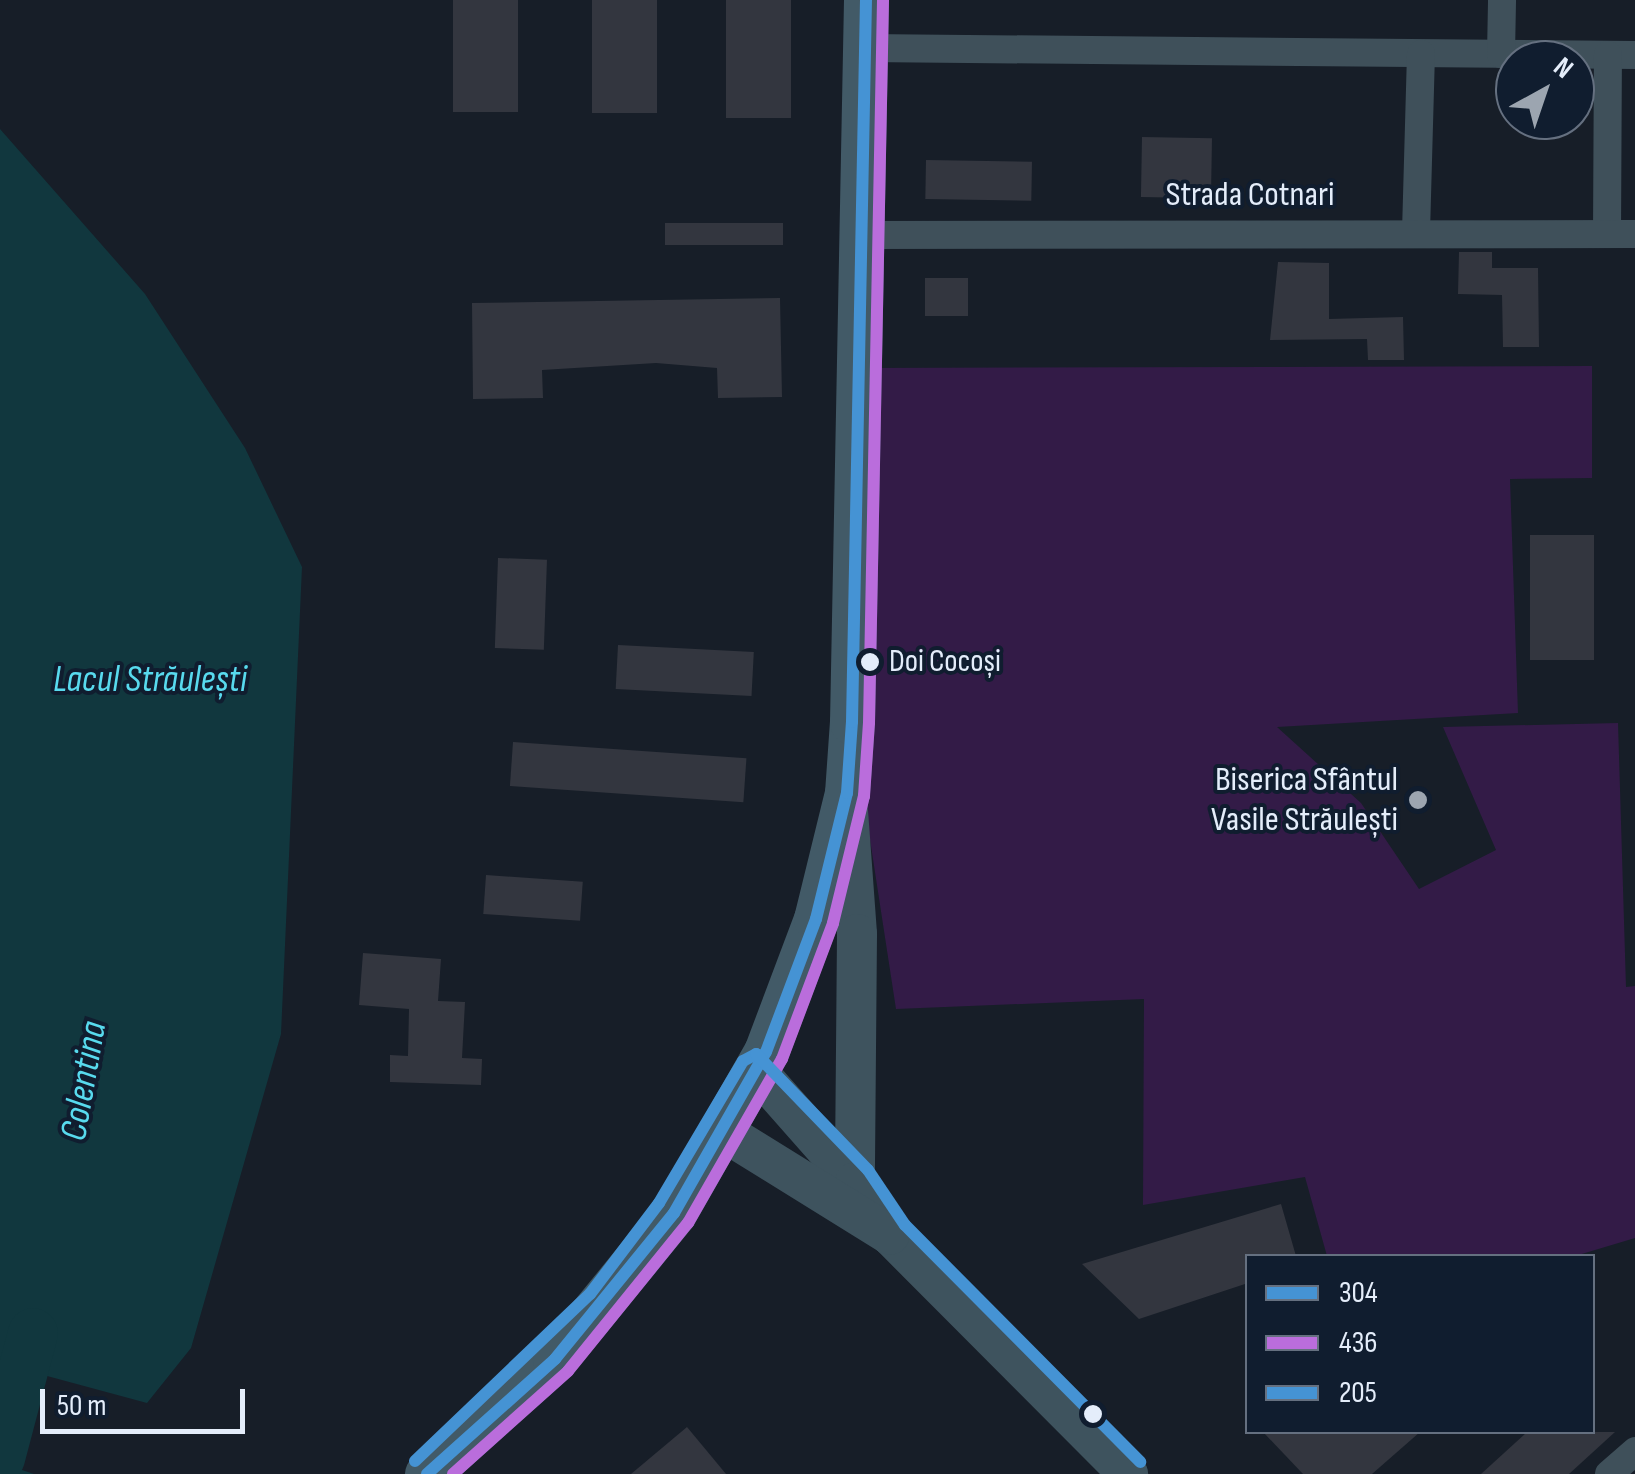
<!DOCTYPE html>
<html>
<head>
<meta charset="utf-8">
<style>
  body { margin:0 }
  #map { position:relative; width:1635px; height:1474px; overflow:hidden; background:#171e28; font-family:"Sofia Sans Condensed",sans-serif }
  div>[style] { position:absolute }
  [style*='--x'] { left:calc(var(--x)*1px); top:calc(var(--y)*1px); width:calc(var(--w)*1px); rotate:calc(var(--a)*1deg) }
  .green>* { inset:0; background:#331b47 }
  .water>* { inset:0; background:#11373e }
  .river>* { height:50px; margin:-25px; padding:0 25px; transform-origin:25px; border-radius:25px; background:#11373e }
  .building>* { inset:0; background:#33363f; transform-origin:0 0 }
  .minor>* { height:28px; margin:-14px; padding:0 14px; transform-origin:14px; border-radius:14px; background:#3f505a }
  .secondary>* { height:40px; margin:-20px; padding:0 20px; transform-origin:20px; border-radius:20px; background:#3e535e }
  .primary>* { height:45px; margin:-22.5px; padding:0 22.5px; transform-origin:22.5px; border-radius:22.5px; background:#425a67 }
  .bus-1>* { height:12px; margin:-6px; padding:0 6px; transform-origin:6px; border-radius:6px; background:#4593d4 }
  .bus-2>* { height:12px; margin:-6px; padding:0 6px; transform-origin:6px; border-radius:6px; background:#ba6ddc }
  .bus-3>* { height:12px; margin:-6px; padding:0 6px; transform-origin:6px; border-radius:6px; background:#4593d4 }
  .dots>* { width:28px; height:28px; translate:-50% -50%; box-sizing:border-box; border:5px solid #101d2f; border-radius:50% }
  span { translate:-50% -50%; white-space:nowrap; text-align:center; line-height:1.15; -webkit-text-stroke:8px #101d2f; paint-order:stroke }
  .bus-label { font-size:32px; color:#e4edfa }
  .left { translate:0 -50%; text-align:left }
  .street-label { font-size:35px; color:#e4edfa }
  .poi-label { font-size:35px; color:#e4edfa }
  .right { translate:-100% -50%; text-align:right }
  .water-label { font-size:38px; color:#58daee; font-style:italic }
  .legend { position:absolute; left:1245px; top:1254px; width:350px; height:180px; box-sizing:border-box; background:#101d2f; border:2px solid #657080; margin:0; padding:12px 18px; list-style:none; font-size:30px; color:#e4edfa }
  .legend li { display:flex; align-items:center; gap:20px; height:50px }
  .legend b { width:50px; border:2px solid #657080 }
  .north { position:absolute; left:1495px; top:40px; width:100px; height:100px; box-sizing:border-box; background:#101d2f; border:2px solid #657080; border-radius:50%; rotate:40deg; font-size:28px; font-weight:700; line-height:40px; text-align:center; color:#e4edfa }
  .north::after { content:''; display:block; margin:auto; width:35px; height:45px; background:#9ca5b0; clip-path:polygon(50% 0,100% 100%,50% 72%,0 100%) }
  .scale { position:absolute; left:40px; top:1389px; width:205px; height:45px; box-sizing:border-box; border:5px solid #e4edfa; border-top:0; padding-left:12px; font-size:30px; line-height:35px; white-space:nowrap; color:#e4edfa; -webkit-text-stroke:8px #101d2f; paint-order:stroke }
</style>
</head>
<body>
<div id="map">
  <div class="green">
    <i style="clip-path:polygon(1592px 366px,1592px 478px,1510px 479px,1518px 713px,1277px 727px,1361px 803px,1419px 889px,1496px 850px,1443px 727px,1618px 723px,1626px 987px,1635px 986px,1635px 1238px,1575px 1256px,1327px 1256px,1305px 1177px,1143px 1205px,1144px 999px,896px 1009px,852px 722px,862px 368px)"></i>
  </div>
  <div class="water">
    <i style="clip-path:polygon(0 129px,145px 294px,245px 448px,302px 567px,281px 1034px,191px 1348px,147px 1403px,36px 1373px,26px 1403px,0 1396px)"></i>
    <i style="clip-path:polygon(0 1420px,29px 1428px,16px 1468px,34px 1474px,0 1474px)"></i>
  </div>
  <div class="river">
    <i style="--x:0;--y:1458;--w:129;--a:-75.2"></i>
  </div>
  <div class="building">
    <i style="left:453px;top:0;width:65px;height:112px"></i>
    <i style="left:592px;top:0;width:65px;height:113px"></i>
    <i style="left:726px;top:0;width:65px;height:118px"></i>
    <i style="left:1142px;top:137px;width:70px;height:60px;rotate:1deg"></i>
    <i style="left:926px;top:160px;width:106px;height:39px;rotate:1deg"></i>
    <i style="left:783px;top:223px;width:22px;height:118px;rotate:90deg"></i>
    <i style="clip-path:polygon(1459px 252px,1492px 252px,1492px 268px,1538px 268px,1539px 347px,1503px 347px,1502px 295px,1458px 294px)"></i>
    <i style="clip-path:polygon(1278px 262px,1329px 263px,1329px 319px,1403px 317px,1404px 360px,1368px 360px,1367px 339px,1270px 340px)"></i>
    <i style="left:925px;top:278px;width:43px;height:38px"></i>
    <i style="clip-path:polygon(780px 298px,782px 397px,718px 398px,717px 368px,656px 363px,542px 370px,543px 398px,473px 399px,472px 303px)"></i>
    <i style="left:1530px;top:535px;width:64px;height:125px"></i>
    <i style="left:498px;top:558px;width:49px;height:90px;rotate:2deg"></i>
    <i style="left:618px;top:645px;width:136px;height:44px;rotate:3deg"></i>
    <i style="left:513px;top:742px;width:234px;height:44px;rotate:4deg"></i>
    <i style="left:486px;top:875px;width:97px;height:39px;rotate:4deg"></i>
    <i style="clip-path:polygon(363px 953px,441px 959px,438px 1001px,465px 1002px,462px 1058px,482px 1059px,481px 1085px,390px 1082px,390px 1055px,408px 1056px,409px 1009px,359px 1005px)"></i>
    <i style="clip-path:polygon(1281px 1204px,1296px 1256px,1248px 1256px,1248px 1283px,1139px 1319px,1082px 1264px)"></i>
    <i style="clip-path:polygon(687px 1427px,726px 1474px,631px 1474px)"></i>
    <i style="clip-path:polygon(1263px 1432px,1420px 1432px,1372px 1474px,1303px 1474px)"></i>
    <i style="clip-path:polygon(1527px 1432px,1615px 1432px,1569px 1474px,1481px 1474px)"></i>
  </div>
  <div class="minor">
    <i style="--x:866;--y:48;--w:769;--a:0.52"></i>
    <i style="--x:1501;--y:54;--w:54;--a:-88.9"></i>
    <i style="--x:1416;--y:232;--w:178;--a:-88.4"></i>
    <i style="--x:1607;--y:234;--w:179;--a:-89.7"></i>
    <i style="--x:865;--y:235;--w:770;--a:-0.07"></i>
    <i style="--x:1609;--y:1474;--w:35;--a:-41"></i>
  </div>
  <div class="secondary">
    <i style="--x:848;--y:811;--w:123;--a:85.8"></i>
    <i style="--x:857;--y:934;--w:248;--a:90.5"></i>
    <i style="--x:757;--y:1071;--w:148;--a:48.6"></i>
    <i style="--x:855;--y:1182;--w:65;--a:56.3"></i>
    <i style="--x:891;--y:1236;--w:336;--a:45.1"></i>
    <i style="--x:724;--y:1132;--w:195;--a:31.8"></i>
  </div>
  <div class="primary">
    <i style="--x:427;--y:1474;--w:172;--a:-41.9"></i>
    <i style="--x:555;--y:1359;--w:188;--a:-50.8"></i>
    <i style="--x:674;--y:1213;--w:185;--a:-60.3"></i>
    <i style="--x:766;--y:1052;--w:142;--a:-69.4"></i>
    <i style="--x:816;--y:919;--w:130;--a:-76.2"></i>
    <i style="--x:847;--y:793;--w:71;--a:-86"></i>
    <i style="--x:852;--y:722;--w:722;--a:-88.89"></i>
  </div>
  <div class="bus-1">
    <i style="--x:427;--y:1474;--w:172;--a:-41.9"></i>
    <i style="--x:555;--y:1359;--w:188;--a:-50.8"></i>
    <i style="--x:674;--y:1213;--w:185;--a:-60.3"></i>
    <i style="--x:766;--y:1052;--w:142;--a:-69.4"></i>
    <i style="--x:816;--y:919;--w:130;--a:-76.2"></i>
    <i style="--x:847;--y:793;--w:71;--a:-86"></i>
    <i style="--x:852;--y:722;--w:722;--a:-88.89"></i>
  </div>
  <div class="bus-2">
    <i style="--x:453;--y:1474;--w:154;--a:-41.8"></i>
    <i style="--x:568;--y:1371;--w:191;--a:-51"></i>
    <i style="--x:688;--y:1223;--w:189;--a:-60.2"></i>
    <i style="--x:782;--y:1059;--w:145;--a:-69.4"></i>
    <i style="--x:833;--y:923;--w:131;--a:-76.3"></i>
    <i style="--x:864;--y:796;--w:73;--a:-86.1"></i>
    <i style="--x:869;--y:723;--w:723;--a:-88.89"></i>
  </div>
  <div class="bus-3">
    <i style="--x:415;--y:1461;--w:242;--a:-43.7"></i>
    <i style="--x:590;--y:1294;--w:114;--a:-52.8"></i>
    <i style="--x:659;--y:1203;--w:165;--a:-59.4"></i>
    <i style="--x:743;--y:1061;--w:15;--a:-28"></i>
    <i style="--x:756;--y:1054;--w:161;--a:46"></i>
    <i style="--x:868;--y:1170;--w:66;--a:56.1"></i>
    <i style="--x:905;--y:1225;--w:334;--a:45.2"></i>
  </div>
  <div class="dots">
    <i style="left:870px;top:662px;background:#e4edfa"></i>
    <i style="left:1418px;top:800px;background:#9ca5b0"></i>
    <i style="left:1093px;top:1414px;background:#e4edfa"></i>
  </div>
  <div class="bus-label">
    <span class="left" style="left:889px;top:662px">Doi Cocoși</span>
  </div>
  <div class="street-label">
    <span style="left:1250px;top:195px">Strada Cotnari</span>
  </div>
  <div class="poi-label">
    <span class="right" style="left:1398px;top:800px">Biserica Sfântul<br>Vasile Străulești</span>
  </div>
  <div class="water-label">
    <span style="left:150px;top:680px">Lacul Străulești</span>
    <span style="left:84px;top:1081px;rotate:-80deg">Colentina</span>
  </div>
  <ul class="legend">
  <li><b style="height:12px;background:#4593d4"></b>304</li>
  <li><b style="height:12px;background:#ba6ddc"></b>436</li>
  <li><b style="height:12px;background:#4593d4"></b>205</li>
  </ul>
  <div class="north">N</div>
  <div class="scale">50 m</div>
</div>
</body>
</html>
